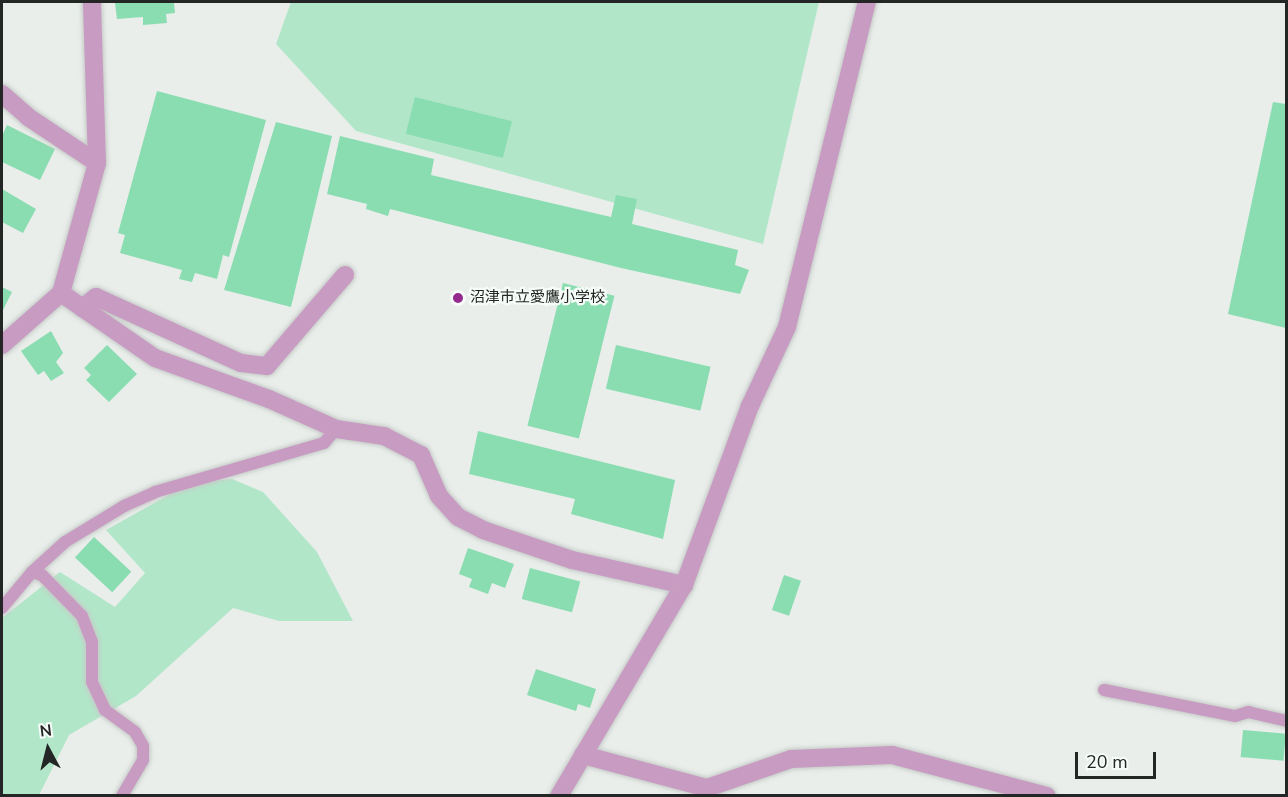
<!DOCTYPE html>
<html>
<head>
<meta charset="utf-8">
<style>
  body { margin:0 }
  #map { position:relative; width:1288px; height:797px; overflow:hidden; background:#e9eeeb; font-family:"Nunito Sans","Noto Sans JP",sans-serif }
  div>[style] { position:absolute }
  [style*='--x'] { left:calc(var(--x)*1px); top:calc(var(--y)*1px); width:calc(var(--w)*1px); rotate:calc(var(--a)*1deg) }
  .green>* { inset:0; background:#b2e6c9 }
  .building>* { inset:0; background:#8adcb1; transform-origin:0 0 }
  .roads { filter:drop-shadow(0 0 2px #c6cac7) drop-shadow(0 0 2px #c6cac7) }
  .service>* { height:12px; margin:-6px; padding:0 6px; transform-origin:6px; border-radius:6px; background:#c89cc2 }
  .minor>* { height:18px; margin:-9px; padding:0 9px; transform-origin:9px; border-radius:9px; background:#c89cc2 }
  .dots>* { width:16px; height:16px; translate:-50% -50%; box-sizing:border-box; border:3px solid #f6fcf8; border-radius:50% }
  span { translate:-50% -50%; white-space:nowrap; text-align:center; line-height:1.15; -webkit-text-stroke:4.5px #f6fcf8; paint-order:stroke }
  .poi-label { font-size:15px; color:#242625 }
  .left { translate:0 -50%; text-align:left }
  .frame { position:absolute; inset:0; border:3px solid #242625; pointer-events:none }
  .north { position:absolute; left:18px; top:719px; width:60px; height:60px; -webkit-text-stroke:4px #f6fcf8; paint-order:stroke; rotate:353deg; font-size:16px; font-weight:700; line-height:24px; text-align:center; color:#242625 }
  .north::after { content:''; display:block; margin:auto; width:21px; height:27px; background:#242625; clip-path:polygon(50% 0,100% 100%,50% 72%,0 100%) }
  .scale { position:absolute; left:1075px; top:752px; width:81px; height:27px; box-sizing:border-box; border:3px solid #242625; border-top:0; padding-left:8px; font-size:18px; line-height:21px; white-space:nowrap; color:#242625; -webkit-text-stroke:4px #f6fcf8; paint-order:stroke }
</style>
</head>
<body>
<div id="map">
  <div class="green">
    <i style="clip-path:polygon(291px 2px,819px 2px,763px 244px,356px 131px,276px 44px)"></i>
    <i style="clip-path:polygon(232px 479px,263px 492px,317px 552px,353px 621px,279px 621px,233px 608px,136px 696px,69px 735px,39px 795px,2px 796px,2px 618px,60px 572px,115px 607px,145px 573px,106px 530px,190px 483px)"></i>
  </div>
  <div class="building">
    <i style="clip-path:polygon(123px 2px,174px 3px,175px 13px,166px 14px,167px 23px,143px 25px,143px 17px,117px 19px,115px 3px)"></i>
    <i style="clip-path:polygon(157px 91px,266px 120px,229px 257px,223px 255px,217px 279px,195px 273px,192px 282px,179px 279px,182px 270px,120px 253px,125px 235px,118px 233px)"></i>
    <i style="left:415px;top:97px;width:100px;height:38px;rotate:14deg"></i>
    <i style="clip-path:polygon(1273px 102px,1286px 104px,1286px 328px,1228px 314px)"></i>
    <i style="clip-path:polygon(276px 122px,332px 136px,291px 307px,224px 290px)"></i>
    <i style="clip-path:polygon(7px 125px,55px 149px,40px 180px,2px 162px,2px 136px)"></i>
    <i style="clip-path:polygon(340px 136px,434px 159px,431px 175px,611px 217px,616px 195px,637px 199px,632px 224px,738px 250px,735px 265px,749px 270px,740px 294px,621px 268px,390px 209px,388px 216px,366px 209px,367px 204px,327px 194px)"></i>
    <i style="clip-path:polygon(2px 189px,36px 209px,23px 233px,2px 222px)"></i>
    <i style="left:563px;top:283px;width:53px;height:147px;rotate:14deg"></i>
    <i style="clip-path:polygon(2px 287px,12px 292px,2px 312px)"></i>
    <i style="clip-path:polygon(51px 331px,63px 353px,56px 362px,64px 373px,51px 381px,44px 371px,38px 375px,21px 351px)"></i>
    <i style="clip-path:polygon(107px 345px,137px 374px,109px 402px,86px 380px,91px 375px,84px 368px)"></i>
    <i style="left:616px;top:345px;width:97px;height:45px;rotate:13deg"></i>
    <i style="clip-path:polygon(478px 431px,675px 480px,663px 539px,571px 514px,575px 499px,469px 474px)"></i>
    <i style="left:94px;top:537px;width:51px;height:28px;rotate:43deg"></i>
    <i style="clip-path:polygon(468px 548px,514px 564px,505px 588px,492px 583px,488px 594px,469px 587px,472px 579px,459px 574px)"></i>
    <i style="left:530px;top:568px;width:52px;height:32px;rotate:15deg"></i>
    <i style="left:784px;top:575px;width:18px;height:37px;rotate:19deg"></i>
    <i style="clip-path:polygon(536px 669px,596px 689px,590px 708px,578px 704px,576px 711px,527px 695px)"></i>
    <i style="left:1243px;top:730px;width:43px;height:27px;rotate:5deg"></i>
  </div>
  <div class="roads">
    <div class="service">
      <i style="--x:32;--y:572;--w:45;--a:-42.3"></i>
      <i style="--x:65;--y:542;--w:69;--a:-31.4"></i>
      <i style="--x:124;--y:506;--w:34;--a:-24"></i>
      <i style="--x:155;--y:492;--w:176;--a:-16.2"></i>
      <i style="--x:324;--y:443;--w:18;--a:-49"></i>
      <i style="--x:2;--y:608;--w:47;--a:-50.2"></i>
      <i style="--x:32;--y:572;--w:10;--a:17"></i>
      <i style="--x:42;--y:575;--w:57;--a:45.7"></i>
      <i style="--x:82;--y:616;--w:28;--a:69"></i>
      <i style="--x:92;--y:642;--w:40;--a:90"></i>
      <i style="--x:92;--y:682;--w:31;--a:65"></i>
      <i style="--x:105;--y:710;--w:37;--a:36"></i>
      <i style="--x:135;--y:732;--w:16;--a:60"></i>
      <i style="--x:143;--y:746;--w:14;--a:90"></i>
      <i style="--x:143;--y:760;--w:42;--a:120.3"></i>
      <i style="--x:1104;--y:690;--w:134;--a:11.2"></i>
      <i style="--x:1235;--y:716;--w:14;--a:-17"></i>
      <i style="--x:1248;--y:712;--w:39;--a:13"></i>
    </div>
    <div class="minor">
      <i style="--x:2;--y:94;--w:35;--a:41"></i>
      <i style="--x:28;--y:117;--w:83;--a:33.7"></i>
      <i style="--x:61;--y:293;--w:114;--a:34.7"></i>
      <i style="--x:155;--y:358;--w:121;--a:19.8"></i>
      <i style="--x:269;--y:399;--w:73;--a:24.1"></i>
      <i style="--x:336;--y:429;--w:49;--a:8.3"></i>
      <i style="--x:384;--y:436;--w:42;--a:27.2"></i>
      <i style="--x:421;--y:455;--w:45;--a:66.3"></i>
      <i style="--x:439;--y:496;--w:28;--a:48"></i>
      <i style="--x:458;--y:517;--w:28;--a:27"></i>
      <i style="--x:483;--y:530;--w:94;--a:18.6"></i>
      <i style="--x:572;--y:560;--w:115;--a:12.6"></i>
      <i style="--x:82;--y:308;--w:18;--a:-38"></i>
      <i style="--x:96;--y:297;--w:159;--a:24.5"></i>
      <i style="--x:241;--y:363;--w:26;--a:7"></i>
      <i style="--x:267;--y:366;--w:120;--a:-49.4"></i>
      <i style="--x:2;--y:345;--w:79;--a:-41.4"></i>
      <i style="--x:61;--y:293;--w:135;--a:-74.5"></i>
      <i style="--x:97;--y:163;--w:161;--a:-91.8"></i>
      <i style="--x:583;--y:755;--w:128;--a:14.9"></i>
      <i style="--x:707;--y:788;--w:89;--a:-19"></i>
      <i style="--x:791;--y:759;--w:101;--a:-2.3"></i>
      <i style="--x:892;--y:755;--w:160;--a:14.8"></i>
      <i style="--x:559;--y:796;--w:245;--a:-59.4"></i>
      <i style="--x:684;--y:585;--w:191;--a:-69.8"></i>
      <i style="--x:750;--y:406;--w:87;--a:-64.9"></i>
      <i style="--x:787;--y:327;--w:335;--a:-76.2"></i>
    </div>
  </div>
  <div class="dots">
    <i style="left:458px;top:298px;background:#942a8e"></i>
  </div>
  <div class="poi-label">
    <span class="left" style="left:470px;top:298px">沼津市立愛鷹小学校</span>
  </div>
  <div class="frame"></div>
  <div class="north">N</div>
  <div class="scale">20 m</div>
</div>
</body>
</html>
